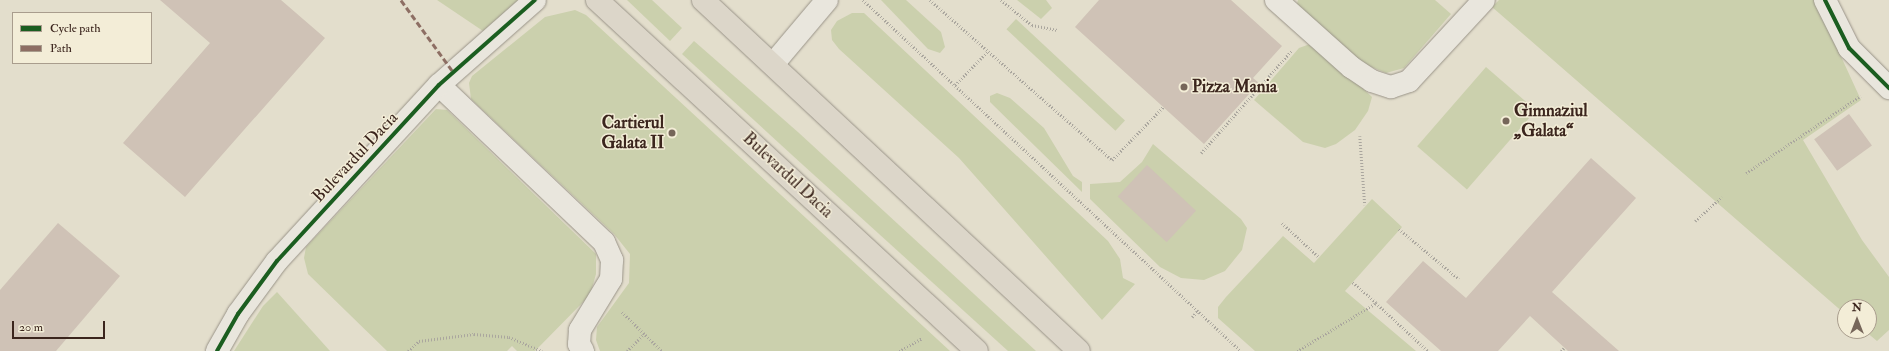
<!DOCTYPE html>
<html>
<head>
<meta charset="utf-8">
<style>
  body { margin:0 }
  #map { position:relative; width:1889px; height:351px; overflow:hidden; background:#e3decc; font-family:"IM FELL Double Pica",serif }
  div>[style] { position:absolute }
  [style*='--x'] { left:calc(var(--x)*1px); top:calc(var(--y)*1px); width:calc(var(--w)*1px); rotate:calc(var(--a)*1deg) }
  .green>* { inset:0; background:#cbd0ad; transform-origin:0 0 }
  .building>* { inset:0; background:#cfc2b6; transform-origin:0 0 }
  .path>* { height:2.5px; margin-top:-1.25px; transform-origin:0; background:repeating-linear-gradient(90deg,#aaa69e 0 1px,transparent 0 3px) }
  .roads { filter:drop-shadow(0 0 1px #999388) drop-shadow(0 0 1px #999388) }
  .minor>* { height:22px; margin:-11px; padding:0 11px; transform-origin:11px; border-radius:11px; background:#e9e6dd }
  .major>* { height:22px; margin:-11px; padding:0 11px; transform-origin:11px; border-radius:11px; background:#dcd6c9 }
  .quiet>* { height:3px; margin-top:-1.5px; transform-origin:0; background:repeating-linear-gradient(90deg,#8d6e63 0 6px,transparent 0 9px) }
  .cycleway>* { height:4px; margin:-2px; padding:0 2px; transform-origin:2px; border-radius:2px; background:#1b5e20 }
  .dots>* { width:11px; height:11px; translate:-50% -50%; box-sizing:border-box; border:2px solid #f3edd7; border-radius:50% }
  span { translate:-50% -50%; white-space:nowrap; text-align:center; line-height:1.15; -webkit-text-stroke:3px #f3edd7; paint-order:stroke }
  .poi-label { font-size:17px; color:#3b251d; font-weight:700 }
  .left { translate:0 -50%; text-align:left }
  .right { translate:-100% -50%; text-align:right }
  .street-label { font-size:17px; color:#3b251d }
  .legend { position:absolute; left:12px; top:12px; width:140px; height:52px; box-sizing:border-box; background:#f3edd7; border:1px solid #a99d8d; margin:0; padding:5px 7px; list-style:none; font-size:12px; color:#3b251d }
  .legend li { display:flex; align-items:center; gap:8px; height:20px }
  .legend b { width:20px; border:1px solid #a99d8d }
  .north { position:absolute; left:1837px; top:299px; width:40px; height:40px; box-sizing:border-box; background:#f3edd7; border:1px solid #a99d8d; border-radius:50%; rotate:0deg; font-size:11px; font-weight:700; line-height:16px; text-align:center; color:#3b251d }
  .north::after { content:''; display:block; margin:auto; width:14px; height:18px; background:#76665a; clip-path:polygon(50% 0,100% 100%,50% 72%,0 100%) }
  .scale { position:absolute; left:12px; top:321px; width:93px; height:18px; box-sizing:border-box; border:2px solid #3b251d; border-top:0; padding-left:5px; font-size:12px; line-height:14px; white-space:nowrap; color:#3b251d; -webkit-text-stroke:3px #f3edd7; paint-order:stroke }
</style>
</head>
<body>
<div id="map">
  <div class="green">
    <i style="clip-path:polygon(437px 0,520px 0,483px 31px)"></i>
    <i style="clip-path:polygon(627px 0,652px 0,682px 28px,670px 41px)"></i>
    <i style="clip-path:polygon(881px 0,906px 0,941px 32px,945px 47px,940px 53px,928px 49px)"></i>
    <i style="clip-path:polygon(1017px 0,1046px 0,1052px 8px,1041px 19px)"></i>
    <i style="clip-path:polygon(1298px 0,1435px 0,1451px 14px,1404px 68px,1386px 73px,1359px 62px,1297px 4px)"></i>
    <i style="clip-path:polygon(1499px 0,1815px 0,1861px 100px,1803px 140px,1862px 240px,1889px 277px,1889px 330px,1877px 341px,1865px 331px,1869px 331px,1869px 307px,1845px 307px,1845px 314px,1492px 7px)"></i>
    <i style="clip-path:polygon(575px 10px,586px 15px,950px 351px,600px 351px,596px 340px,597px 327px,629px 283px,630px 254px,614px 234px,471px 99px,469px 83px,472px 76px,545px 17px)"></i>
    <i style="clip-path:polygon(852px 13px,864px 13px,1108px 241px,1120px 259px,1123px 278px,1135px 284px,1102px 320px,959px 158px,839px 49px,832px 40px,831px 30px,837px 21px)"></i>
    <i style="left:1016px;top:19px;width:149px;height:14px;rotate:43deg"></i>
    <i style="clip-path:polygon(694px 41px,799px 133px,1036px 351px,1008px 351px,792px 155px,682px 54px)"></i>
    <i style="clip-path:polygon(1310px 44px,1325px 52px,1372px 97px,1368px 111px,1355px 130px,1336px 144px,1325px 148px,1303px 142px,1254px 100px,1299px 48px)"></i>
    <i style="left:1486px;top:67px;width:66px;height:105px;rotate:41deg"></i>
    <i style="clip-path:polygon(997px 93px,1010px 98px,1044px 128px,1073px 176px,1082px 182px,1082px 192px,990px 102px,990px 96px)"></i>
    <i style="clip-path:polygon(436px 109px,447px 110px,596px 254px,596px 274px,590px 295px,535px 351px,517px 351px,512px 346px,507px 351px,387px 351px,308px 274px,304px 258px,306px 247px)"></i>
    <i style="clip-path:polygon(1153px 144px,1241px 219px,1247px 228px,1242px 250px,1225px 271px,1204px 280px,1181px 278px,1160px 267px,1090px 199px,1090px 184px,1120px 182px,1142px 162px)"></i>
    <i style="clip-path:polygon(1372px 199px,1402px 227px,1345px 291px,1416px 351px,1255px 351px,1218px 318px,1218px 307px,1226px 297px,1283px 236px,1314px 263px)"></i>
    <i style="clip-path:polygon(277px 292px,330px 351px,234px 351px,263px 306px)"></i>
  </div>
  <div class="building">
    <i style="clip-path:polygon(160px 0,281px 0,325px 38px,185px 197px,123px 143px,210px 43px)"></i>
    <i style="clip-path:polygon(1099px 0,1231px 0,1282px 46px,1253px 78px,1259px 83px,1204px 144px,1075px 27px)"></i>
    <i style="left:1849px;top:114px;width:39px;height:43px;rotate:54deg"></i>
    <i style="clip-path:polygon(1591px 158px,1636px 198px,1552px 292px,1619px 351px,1568px 351px,1530px 316px,1498px 351px,1441px 351px,1386px 302px,1423px 261px,1466px 298px)"></i>
    <i style="left:1147px;top:165px;width:67px;height:43px;rotate:43deg"></i>
    <i style="clip-path:polygon(58px 223px,120px 276px,56px 351px,0 351px,0 290px)"></i>
  </div>
  <div class="path">
    <i style="--x:863;--y:0;--w:516;--a:42.88"></i>
    <i style="--x:930;--y:0;--w:242;--a:41.3"></i>
    <i style="--x:1112;--y:160;--w:74;--a:-46.1"></i>
    <i style="--x:1001;--y:0;--w:40;--a:39"></i>
    <i style="--x:1032;--y:25;--w:26;--a:11"></i>
    <i style="--x:955;--y:85;--w:47;--a:-45.9"></i>
    <i style="--x:1360;--y:136;--w:69;--a:85.9"></i>
    <i style="--x:1201;--y:153;--w:137;--a:-48.5"></i>
    <i style="--x:1746;--y:173;--w:138;--a:-34"></i>
    <i style="--x:1695;--y:221;--w:36;--a:-42"></i>
    <i style="--x:1282;--y:223;--w:50;--a:42.6"></i>
    <i style="--x:1399;--y:229;--w:78;--a:39.8"></i>
    <i style="--x:1376;--y:303;--w:71;--a:42.7"></i>
    <i style="--x:622;--y:312;--w:56;--a:44.3"></i>
    <i style="--x:1192;--y:317;--w:9;--a:-49"></i>
    <i style="--x:408;--y:351;--w:15;--a:-42"></i>
    <i style="--x:419;--y:341;--w:55;--a:-7.3"></i>
    <i style="--x:474;--y:334;--w:35;--a:5"></i>
    <i style="--x:509;--y:337;--w:36;--a:23"></i>
    <i style="--x:627;--y:351;--w:24;--a:-45"></i>
    <i style="--x:899;--y:351;--w:26;--a:-29"></i>
    <i style="--x:1297;--y:351;--w:92;--a:-31.3"></i>
    <i style="--x:1376;--y:303;--w:32;--a:-139"></i>
    <i style="--x:1561;--y:351;--w:4;--a:-45"></i>
  </div>
  <div class="roads">
    <div class="minor">
      <i style="--x:1276;--y:0;--w:101;--a:41.8"></i>
      <i style="--x:1351;--y:67;--w:25;--a:34"></i>
      <i style="--x:1372;--y:81;--w:20;--a:18"></i>
      <i style="--x:1391;--y:87;--w:19;--a:-18"></i>
      <i style="--x:1409;--y:81;--w:110;--a:-47.2"></i>
      <i style="--x:1825;--y:0;--w:54;--a:63.4"></i>
      <i style="--x:1849;--y:48;--w:57;--a:45"></i>
      <i style="--x:774;--y:63;--w:82;--a:-49.9"></i>
      <i style="--x:439;--y:85;--w:228;--a:43.6"></i>
      <i style="--x:604;--y:242;--w:20;--a:66"></i>
      <i style="--x:612;--y:260;--w:19;--a:93"></i>
      <i style="--x:611;--y:279;--w:60;--a:121.3"></i>
      <i style="--x:580;--y:330;--w:14;--a:94"></i>
      <i style="--x:579;--y:344;--w:8;--a:60"></i>
      <i style="--x:217;--y:351;--w:43;--a:-60.4"></i>
      <i style="--x:238;--y:314;--w:66;--a:-53.7"></i>
      <i style="--x:277;--y:261;--w:239;--a:-47.4"></i>
      <i style="--x:439;--y:85;--w:128;--a:-41.5"></i>
    </div>
    <div class="major">
      <i style="--x:597;--y:0;--w:517;--a:42.73"></i>
      <i style="--x:703;--y:0;--w:514;--a:43.03"></i>
    </div>
  </div>
  <div class="quiet">
    <i style="--x:401;--y:0;--w:90;--a:54"></i>
  </div>
  <div class="cycleway">
    <i style="--x:1825;--y:0;--w:54;--a:63.4"></i>
    <i style="--x:1849;--y:48;--w:57;--a:45"></i>
    <i style="--x:217;--y:351;--w:43;--a:-60.4"></i>
    <i style="--x:238;--y:314;--w:66;--a:-53.7"></i>
    <i style="--x:277;--y:261;--w:239;--a:-47.4"></i>
    <i style="--x:439;--y:85;--w:128;--a:-41.5"></i>
  </div>
  <div class="dots">
    <i style="left:1184px;top:87px;background:#76665a"></i>
    <i style="left:1506px;top:121px;background:#76665a"></i>
    <i style="left:672px;top:133px;background:#76665a"></i>
  </div>
  <div class="poi-label">
    <span class="left" style="left:1192px;top:87px">Pizza Mania</span>
    <span class="left" style="left:1514px;top:121px">Gimnaziul<br>„Galata“</span>
    <span class="right" style="left:664px;top:133px">Cartierul<br>Galata II</span>
  </div>
  <div class="street-label">
    <span style="left:355px;top:157px;rotate:-47deg">Bulevardul Dacia</span>
    <span style="left:788px;top:175px;rotate:43deg">Bulevardul Dacia</span>
  </div>
  <ul class="legend">
  <li><b style="height:5px;background:#1b5e20"></b>Cycle path</li>
  <li><b style="height:5px;background:#8d6e63"></b>Path</li>
  </ul>
  <div class="north">N</div>
  <div class="scale">20 m</div>
</div>
</body>
</html>
